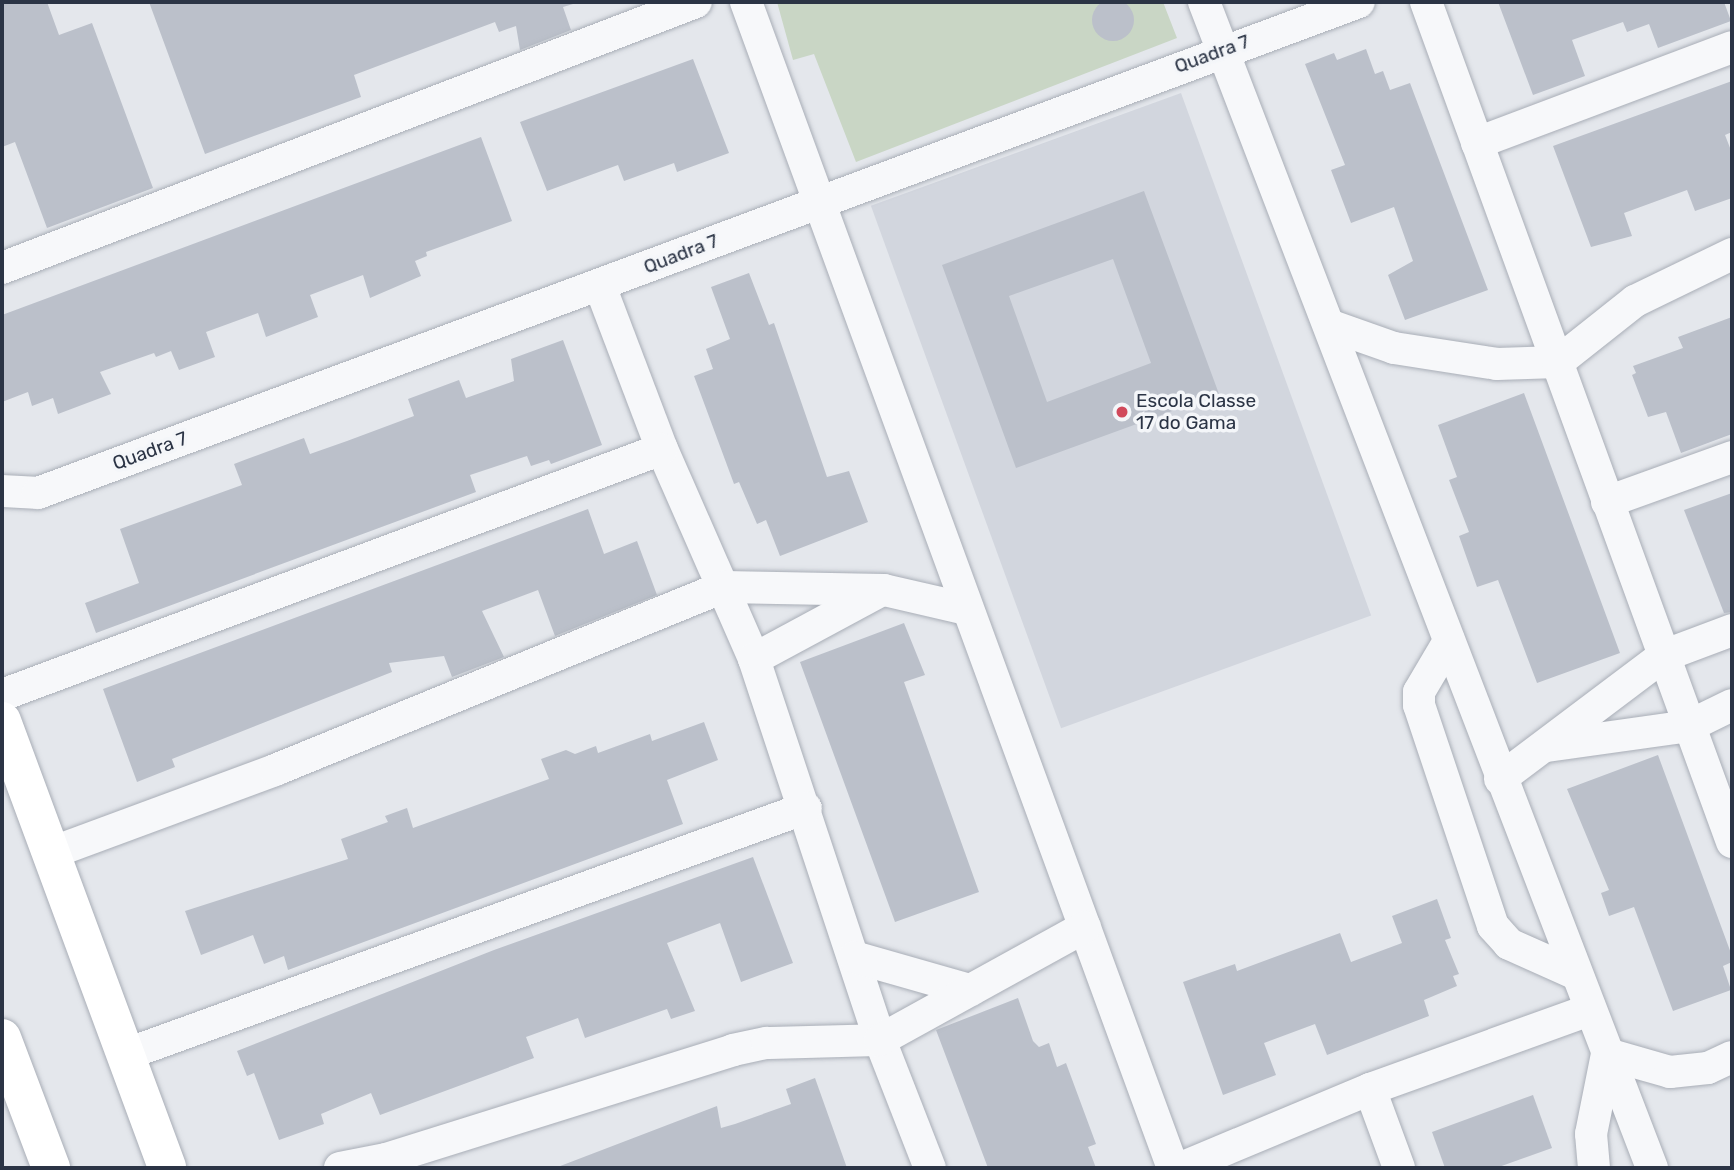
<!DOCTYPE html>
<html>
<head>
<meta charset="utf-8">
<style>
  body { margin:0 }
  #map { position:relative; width:1734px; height:1170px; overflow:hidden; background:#e4e7ec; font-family:Rubik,sans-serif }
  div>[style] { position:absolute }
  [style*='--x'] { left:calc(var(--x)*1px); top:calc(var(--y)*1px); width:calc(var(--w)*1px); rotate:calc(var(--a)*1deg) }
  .built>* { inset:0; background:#d2d6de; transform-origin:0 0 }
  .green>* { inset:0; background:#c9d6c5 }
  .building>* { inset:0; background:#bbc0ca }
  .round { border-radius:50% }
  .roads { filter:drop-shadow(0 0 2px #a9aeb7) drop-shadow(0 0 2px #a9aeb7) }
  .minor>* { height:32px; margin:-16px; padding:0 16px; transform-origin:16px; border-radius:16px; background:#f7f8fa }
  .major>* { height:38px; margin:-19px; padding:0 19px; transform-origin:19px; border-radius:19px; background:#fff }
  .dots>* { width:19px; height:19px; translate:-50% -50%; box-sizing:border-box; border:4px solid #f4f6f9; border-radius:50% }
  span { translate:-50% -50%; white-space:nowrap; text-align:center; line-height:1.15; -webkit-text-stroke:7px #f4f6f9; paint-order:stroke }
  .street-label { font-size:19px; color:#2b3445 }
  .poi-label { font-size:19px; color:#2b3445 }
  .left { translate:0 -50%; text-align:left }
  .frame { position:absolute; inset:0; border:4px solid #2b3445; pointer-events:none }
</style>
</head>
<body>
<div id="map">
  <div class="built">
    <i style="left:1181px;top:93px;width:556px;height:330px;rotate:70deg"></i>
  </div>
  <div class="green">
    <i style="clip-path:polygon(777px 2px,1163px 2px,1177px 38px,856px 162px,814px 54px,793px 60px)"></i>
  </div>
  <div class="building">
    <i class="round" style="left:1092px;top:-1px;width:42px;height:42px"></i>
    <i style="clip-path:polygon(2px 2px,47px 2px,59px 35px,92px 23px,153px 188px,47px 228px,15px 142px,2px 147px)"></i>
    <i style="clip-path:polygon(149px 2px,573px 2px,573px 4px,563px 7px,571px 30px,520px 50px,516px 26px,499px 32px,495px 22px,354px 75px,361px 97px,205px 154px)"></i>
    <i style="clip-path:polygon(1498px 2px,1724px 2px,1731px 21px,1658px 48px,1649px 24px,1627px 32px,1623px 22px,1572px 40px,1585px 76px,1533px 95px)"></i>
    <i style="clip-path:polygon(1366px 49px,1375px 74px,1383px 71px,1390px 90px,1410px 83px,1488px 290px,1405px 320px,1388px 275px,1413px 261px,1394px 207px,1351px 223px,1331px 170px,1345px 165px,1305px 64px,1334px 53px,1337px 60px)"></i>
    <i style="clip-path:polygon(693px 59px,729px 153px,677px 172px,674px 163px,624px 181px,618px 165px,547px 191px,520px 122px)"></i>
    <i style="clip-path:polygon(1732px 81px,1732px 132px,1725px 135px,1732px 153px,1732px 198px,1695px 211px,1687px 190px,1624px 213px,1632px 236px,1591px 247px,1553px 146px)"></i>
    <i style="clip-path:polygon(481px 137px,512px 221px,426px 252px,427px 256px,415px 261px,421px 276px,370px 298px,363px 275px,310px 295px,318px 317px,266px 337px,258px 313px,206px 332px,215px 357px,179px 370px,171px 351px,156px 357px,154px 353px,100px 372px,111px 394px,58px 414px,53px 398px,32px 406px,28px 392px,2px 402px,2px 315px)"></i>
    <i style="clip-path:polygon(evenodd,1144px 191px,1219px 394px,1016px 468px,942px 265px,1144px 191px,1113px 259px,1151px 363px,1047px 402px,1009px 296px,1113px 259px)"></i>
    <i style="clip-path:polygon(749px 273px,769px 325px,774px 323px,827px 477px,849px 471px,868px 522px,780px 556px,766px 520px,757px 524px,739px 482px,734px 484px,694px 376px,713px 369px,706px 349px,730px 339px,711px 287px)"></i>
    <i style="clip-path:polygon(1732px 317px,1732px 434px,1681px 453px,1666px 412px,1648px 417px,1632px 375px,1636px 373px,1633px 366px,1683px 348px,1678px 337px)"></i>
    <i style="clip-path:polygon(563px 340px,602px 445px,551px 464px,549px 460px,531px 466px,527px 456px,470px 475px,476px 492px,96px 633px,85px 603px,139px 583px,120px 529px,242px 485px,234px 464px,247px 459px,304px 438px,310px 454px,347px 441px,414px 416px,408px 399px,459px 380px,466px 398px,514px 381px,511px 359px)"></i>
    <i style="clip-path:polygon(1524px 393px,1620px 653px,1537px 683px,1498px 580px,1477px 587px,1459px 536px,1469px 532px,1449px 480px,1457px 477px,1438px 425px)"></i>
    <i style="clip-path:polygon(1732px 493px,1732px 612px,1724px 613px,1684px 510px)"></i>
    <i style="clip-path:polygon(588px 509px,604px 554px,637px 541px,657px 595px,555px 636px,538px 590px,482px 611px,504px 657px,452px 677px,444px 656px,389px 663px,392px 672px,172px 759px,175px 767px,137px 782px,103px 689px)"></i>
    <i style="clip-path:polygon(904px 623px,925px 675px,904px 682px,979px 892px,895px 922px,800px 662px)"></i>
    <i style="clip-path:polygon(704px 722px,718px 760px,667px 780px,683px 824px,288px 970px,284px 956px,264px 964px,253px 935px,201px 955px,185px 911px,348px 859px,341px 839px,388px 822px,385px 816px,407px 808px,413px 828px,549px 779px,541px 759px,566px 750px,575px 754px,596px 746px,598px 753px,650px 734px,652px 741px)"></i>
    <i style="clip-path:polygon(1658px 755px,1732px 956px,1732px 962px,1723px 966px,1731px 990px,1673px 1011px,1634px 907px,1609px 916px,1601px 893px,1609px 890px,1567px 789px)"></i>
    <i style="clip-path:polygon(753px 857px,793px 963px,741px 982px,720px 923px,667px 943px,695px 1011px,671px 1019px,667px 1009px,585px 1038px,578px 1018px,526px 1037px,534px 1058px,380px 1115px,371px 1093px,321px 1114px,324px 1124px,279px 1140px,254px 1073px,247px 1076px,237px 1051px,494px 950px)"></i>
    <i style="clip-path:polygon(1437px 899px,1451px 938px,1445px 940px,1459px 974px,1453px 976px,1457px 986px,1424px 1000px,1429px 1016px,1327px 1055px,1315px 1024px,1264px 1043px,1276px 1075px,1223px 1095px,1183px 982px,1235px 964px,1237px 971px,1340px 933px,1351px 962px,1402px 943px,1392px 916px)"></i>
    <i style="clip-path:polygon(1018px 998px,1033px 1041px,1039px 1047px,1049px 1043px,1057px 1067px,1066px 1063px,1096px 1144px,1088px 1147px,1096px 1168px,988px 1168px,936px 1030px)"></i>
    <i style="clip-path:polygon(815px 1078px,847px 1168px,555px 1168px,717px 1106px,721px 1128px,735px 1124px,791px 1104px,786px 1089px)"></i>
    <i style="clip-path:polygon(1533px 1095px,1552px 1148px,1496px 1168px,1445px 1168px,1432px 1132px)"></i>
  </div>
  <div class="roads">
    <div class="minor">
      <i style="--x:746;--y:2;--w:1242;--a:69.89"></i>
      <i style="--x:1204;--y:2;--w:1249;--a:68.98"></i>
      <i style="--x:1426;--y:2;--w:894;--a:69.98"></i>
      <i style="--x:1477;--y:143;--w:272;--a:-20.6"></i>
      <i style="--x:2;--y:268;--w:743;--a:-20.97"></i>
      <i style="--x:600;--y:286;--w:174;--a:69.2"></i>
      <i style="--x:662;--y:449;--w:229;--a:66.3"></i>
      <i style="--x:754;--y:659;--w:401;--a:71.7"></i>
      <i style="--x:880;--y:1040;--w:137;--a:68.7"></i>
      <i style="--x:1329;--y:325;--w:69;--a:19.5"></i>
      <i style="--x:1394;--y:348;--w:104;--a:8.8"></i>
      <i style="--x:1497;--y:364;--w:61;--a:-1.9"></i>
      <i style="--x:1558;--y:362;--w:98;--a:-38.4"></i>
      <i style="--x:1635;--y:301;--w:108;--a:-25.9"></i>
      <i style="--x:2;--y:491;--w:36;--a:3"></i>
      <i style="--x:38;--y:493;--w:1409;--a:-20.39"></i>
      <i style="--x:1607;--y:502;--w:133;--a:-19.8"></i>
      <i style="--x:1449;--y:641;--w:59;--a:120.5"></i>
      <i style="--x:1419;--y:692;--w:13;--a:90"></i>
      <i style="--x:1419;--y:705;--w:233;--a:71.5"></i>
      <i style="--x:1493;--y:926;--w:24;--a:48"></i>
      <i style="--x:1509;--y:944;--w:69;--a:24"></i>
      <i style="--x:754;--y:659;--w:145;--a:-28.3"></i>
      <i style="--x:2;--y:695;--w:704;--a:-20.44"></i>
      <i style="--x:1547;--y:746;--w:143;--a:-8"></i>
      <i style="--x:1689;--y:726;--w:48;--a:-26"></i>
      <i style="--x:1500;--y:779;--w:204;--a:-37"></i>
      <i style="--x:1663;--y:656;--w:74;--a:-20.6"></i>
      <i style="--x:51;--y:853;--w:239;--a:-20.3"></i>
      <i style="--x:275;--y:770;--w:485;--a:-22.2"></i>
      <i style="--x:724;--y:587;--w:160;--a:1.1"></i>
      <i style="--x:884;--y:590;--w:84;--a:13"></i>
      <i style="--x:854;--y:957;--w:121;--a:15.9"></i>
      <i style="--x:127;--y:1054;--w:722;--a:-19.92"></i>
      <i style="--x:1370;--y:1089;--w:234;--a:-19.8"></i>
      <i style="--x:340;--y:1168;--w:47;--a:-11.1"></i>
      <i style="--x:386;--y:1159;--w:364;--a:-17.4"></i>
      <i style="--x:733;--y:1050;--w:35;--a:-12"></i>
      <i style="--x:767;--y:1043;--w:113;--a:-1.5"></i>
      <i style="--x:880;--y:1040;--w:234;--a:-28.9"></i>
      <i style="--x:1181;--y:1168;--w:205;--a:-22.7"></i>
      <i style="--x:1370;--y:1089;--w:84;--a:69.8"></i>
      <i style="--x:1594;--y:1168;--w:34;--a:-95"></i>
      <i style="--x:1591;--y:1134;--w:82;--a:-78.7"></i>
      <i style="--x:1607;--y:1054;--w:66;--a:15.9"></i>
      <i style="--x:1670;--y:1072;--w:38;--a:-6"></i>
      <i style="--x:1708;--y:1068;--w:26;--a:-25"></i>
    </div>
    <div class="major">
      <i style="--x:2;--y:721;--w:476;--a:69.7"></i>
      <i style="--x:2;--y:1038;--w:139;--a:69.3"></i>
    </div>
  </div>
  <div class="dots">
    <i style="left:1122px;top:412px;background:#d1495b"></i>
  </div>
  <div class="street-label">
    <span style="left:1212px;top:54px;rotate:-20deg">Quadra 7</span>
    <span style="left:681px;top:254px;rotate:-21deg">Quadra 7</span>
    <span style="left:150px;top:451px;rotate:-20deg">Quadra 7</span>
  </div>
  <div class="poi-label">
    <span class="left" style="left:1136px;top:412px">Escola Classe<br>17 do Gama</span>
  </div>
  <div class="frame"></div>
</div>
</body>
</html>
